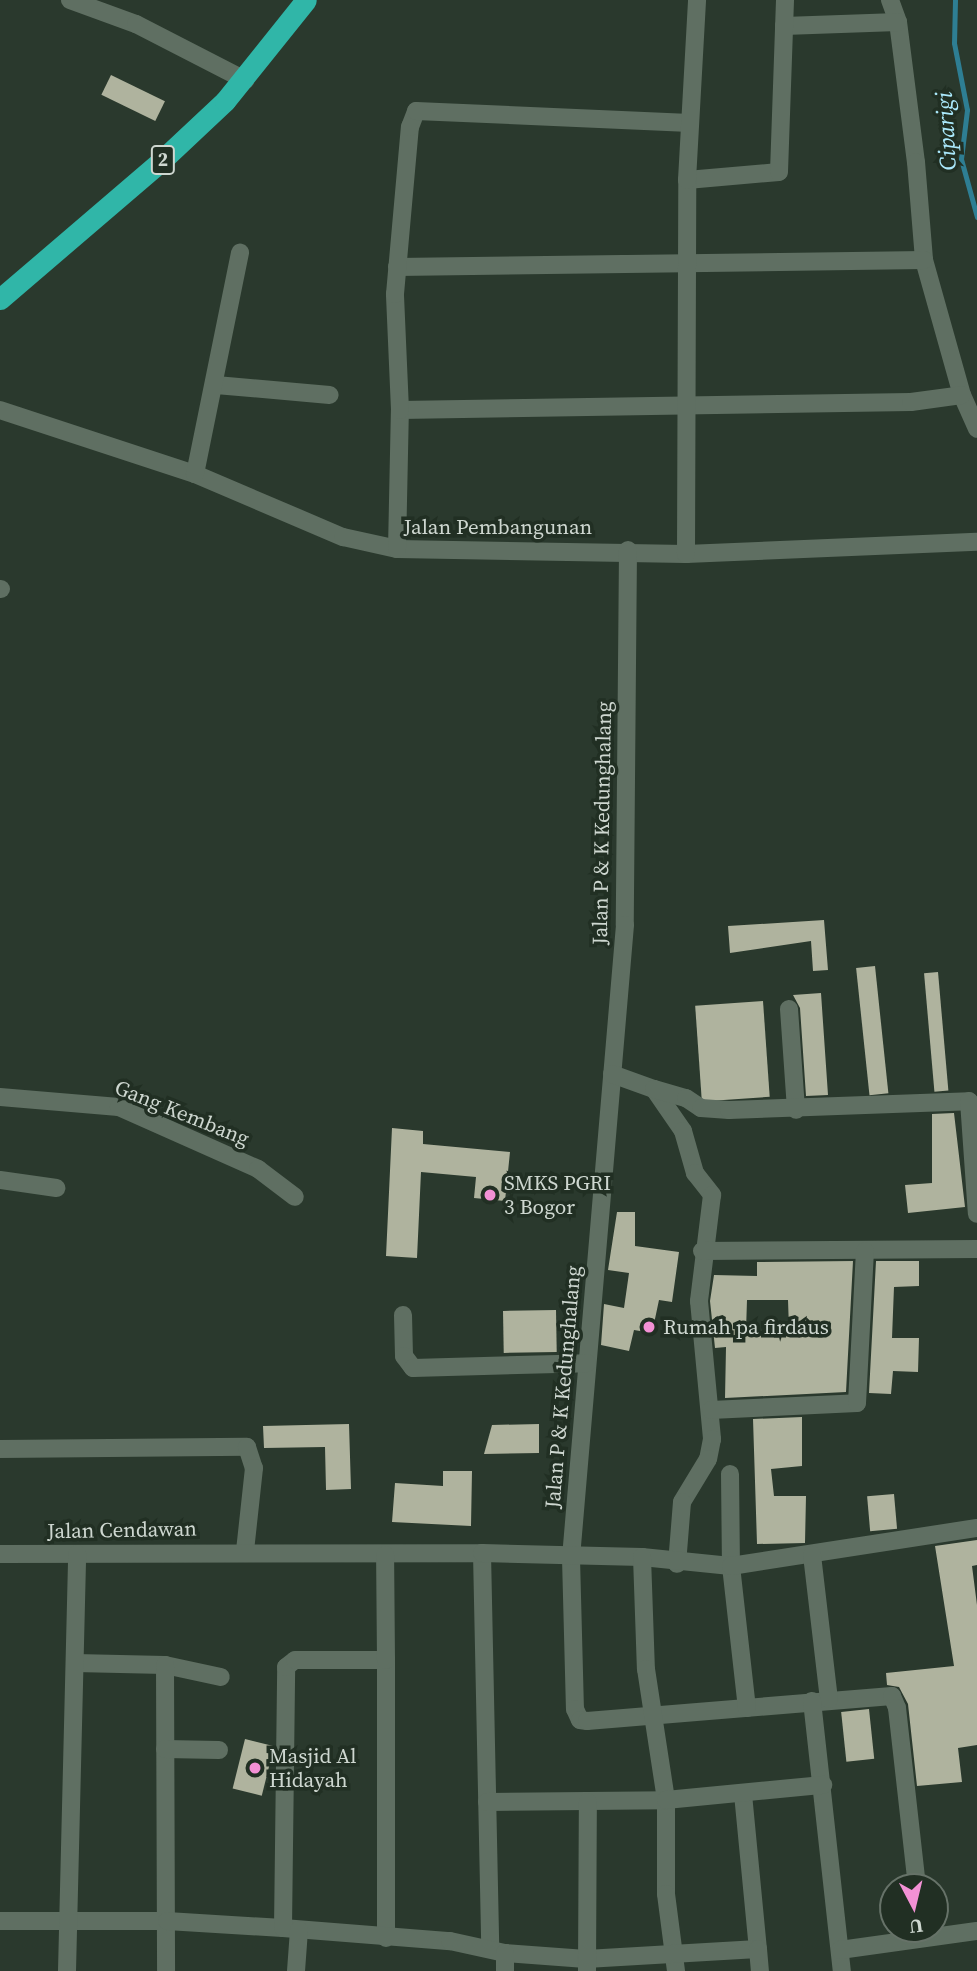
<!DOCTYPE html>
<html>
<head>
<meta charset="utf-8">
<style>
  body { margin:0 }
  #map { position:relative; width:977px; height:1971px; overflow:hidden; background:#2a392d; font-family:"Source Serif 4",serif }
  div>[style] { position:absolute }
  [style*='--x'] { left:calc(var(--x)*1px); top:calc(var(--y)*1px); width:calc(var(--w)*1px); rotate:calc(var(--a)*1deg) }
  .stream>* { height:5px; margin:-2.5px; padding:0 2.5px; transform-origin:2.5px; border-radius:2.5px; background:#2e7e93 }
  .building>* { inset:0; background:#afb39e; transform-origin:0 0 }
  .minor>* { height:18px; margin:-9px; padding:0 9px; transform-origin:9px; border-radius:9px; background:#5f6f62 }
  .highway>* { height:21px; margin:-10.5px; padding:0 10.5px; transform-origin:10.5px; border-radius:10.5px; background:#30b6a8 }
  .dots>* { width:19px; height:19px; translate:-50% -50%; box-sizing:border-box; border:4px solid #212f23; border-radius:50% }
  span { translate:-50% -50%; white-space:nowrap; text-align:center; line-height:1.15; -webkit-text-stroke:7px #212f23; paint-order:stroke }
  .shield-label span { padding:2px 5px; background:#212f23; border:2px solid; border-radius:5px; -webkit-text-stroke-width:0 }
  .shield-label { font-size:19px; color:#ced7d0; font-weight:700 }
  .street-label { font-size:21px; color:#ced7d0 }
  .poi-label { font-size:21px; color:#ced7d0 }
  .left { translate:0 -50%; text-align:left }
  .water-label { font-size:23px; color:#abe9fc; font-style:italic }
  .north { position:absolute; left:879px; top:1873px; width:70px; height:70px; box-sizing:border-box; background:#212f23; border:2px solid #667268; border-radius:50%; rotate:173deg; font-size:19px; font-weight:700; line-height:28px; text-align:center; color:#ced7d0 }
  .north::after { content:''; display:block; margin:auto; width:24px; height:32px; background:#f391d5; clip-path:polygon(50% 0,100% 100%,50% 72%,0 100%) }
</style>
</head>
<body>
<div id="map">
  <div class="stream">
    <i style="--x:955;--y:0;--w:43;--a:91.3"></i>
    <i style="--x:954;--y:43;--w:68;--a:79"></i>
    <i style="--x:967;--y:110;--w:49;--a:97"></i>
    <i style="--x:961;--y:159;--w:60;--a:74.6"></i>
  </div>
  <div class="building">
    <i style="left:111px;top:75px;width:60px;height:22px;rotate:26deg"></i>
    <i style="clip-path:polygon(824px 920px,828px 970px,813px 971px,811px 941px,730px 953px,728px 926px)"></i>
    <i style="left:875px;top:966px;width:128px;height:19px;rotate:84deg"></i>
    <i style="left:938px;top:972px;width:119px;height:14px;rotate:85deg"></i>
    <i style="clip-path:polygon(821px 993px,828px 1095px,806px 1096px,800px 1008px,793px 995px)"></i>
    <i style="left:763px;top:1001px;width:96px;height:68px;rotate:86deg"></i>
    <i style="clip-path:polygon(954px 1113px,965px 1207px,908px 1213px,905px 1185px,932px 1183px,932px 1114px)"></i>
    <i style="clip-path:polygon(392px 1128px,423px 1131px,423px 1144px,510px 1152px,505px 1201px,474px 1198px,476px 1177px,421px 1172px,417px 1258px,386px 1256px)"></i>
    <i style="clip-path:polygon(617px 1212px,635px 1212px,635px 1246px,679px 1252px,672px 1302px,659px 1300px,652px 1333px,634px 1330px,629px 1351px,601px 1345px,604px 1304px,624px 1308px,629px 1273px,608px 1270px)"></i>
    <i style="clip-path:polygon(evenodd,853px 1261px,846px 1392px,725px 1398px,726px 1347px,715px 1348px,710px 1301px,714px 1275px,757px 1276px,757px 1262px,853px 1261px,747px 1300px,788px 1300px,789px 1329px,746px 1331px,747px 1300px)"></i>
    <i style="clip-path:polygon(876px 1261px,919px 1261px,919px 1286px,894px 1287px,892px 1338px,919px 1338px,918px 1372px,893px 1371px,891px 1394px,869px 1393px)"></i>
    <i style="left:556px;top:1310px;width:42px;height:53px;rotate:89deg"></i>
    <i style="clip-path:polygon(802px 1417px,802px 1466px,771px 1469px,774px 1496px,806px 1496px,805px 1543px,757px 1544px,753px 1419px)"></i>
    <i style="clip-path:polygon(349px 1424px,351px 1489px,326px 1490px,325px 1447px,264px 1448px,263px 1426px)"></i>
    <i style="clip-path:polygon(539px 1424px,539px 1453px,484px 1454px,492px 1425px)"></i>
    <i style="clip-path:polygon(443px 1471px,472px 1471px,471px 1526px,392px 1522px,395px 1483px,443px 1486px)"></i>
    <i style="left:894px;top:1494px;width:35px;height:27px;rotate:85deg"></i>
    <i style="clip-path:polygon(977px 1540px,977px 1565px,972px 1566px,977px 1605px,977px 1745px,958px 1748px,962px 1782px,917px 1786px,908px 1704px,899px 1687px,887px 1685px,886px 1673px,954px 1666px,935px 1546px)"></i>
    <i style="left:869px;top:1709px;width:50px;height:28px;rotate:84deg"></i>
    <i style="left:245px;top:1739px;width:30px;height:51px;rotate:14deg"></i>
  </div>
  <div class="minor">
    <i style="--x:70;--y:0;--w:70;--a:20"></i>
    <i style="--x:136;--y:24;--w:123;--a:27.2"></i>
    <i style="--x:890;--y:0;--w:23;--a:70"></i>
    <i style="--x:898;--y:22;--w:141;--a:82.7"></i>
    <i style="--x:916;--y:162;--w:98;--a:85.3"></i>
    <i style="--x:924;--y:260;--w:140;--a:74.3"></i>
    <i style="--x:962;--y:395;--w:37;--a:66"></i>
    <i style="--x:784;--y:26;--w:114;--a:-2"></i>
    <i style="--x:687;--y:180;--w:92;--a:-5"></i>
    <i style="--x:779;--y:172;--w:172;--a:-88"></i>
    <i style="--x:397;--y:267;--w:527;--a:-0.76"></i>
    <i style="--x:216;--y:385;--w:114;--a:5"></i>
    <i style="--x:0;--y:410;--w:205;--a:18.2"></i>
    <i style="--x:195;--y:474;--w:161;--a:23.1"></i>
    <i style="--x:343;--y:537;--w:55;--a:12.5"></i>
    <i style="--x:397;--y:549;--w:289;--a:1"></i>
    <i style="--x:686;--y:554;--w:291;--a:-2.4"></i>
    <i style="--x:400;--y:410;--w:511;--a:-0.9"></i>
    <i style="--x:911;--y:402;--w:51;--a:-7.8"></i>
    <i style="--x:195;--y:474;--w:226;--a:-78.5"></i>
    <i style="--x:397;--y:549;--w:139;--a:-88.8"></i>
    <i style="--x:400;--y:410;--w:116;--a:-92.5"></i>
    <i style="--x:395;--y:294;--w:168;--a:-84.9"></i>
    <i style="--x:410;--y:127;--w:17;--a:-69"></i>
    <i style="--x:416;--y:111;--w:274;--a:2.5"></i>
    <i style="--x:628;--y:550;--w:375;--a:90.5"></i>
    <i style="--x:625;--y:925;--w:635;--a:94.88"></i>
    <i style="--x:571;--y:1558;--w:151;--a:88.5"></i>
    <i style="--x:575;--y:1709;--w:12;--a:66"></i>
    <i style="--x:580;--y:1720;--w:7;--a:8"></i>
    <i style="--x:587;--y:1721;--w:306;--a:-4.7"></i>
    <i style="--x:892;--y:1696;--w:13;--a:67"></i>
    <i style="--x:897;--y:1708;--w:180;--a:83.6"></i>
    <i style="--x:686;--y:554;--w:374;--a:-89.8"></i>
    <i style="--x:687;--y:180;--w:180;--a:-86.8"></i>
    <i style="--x:0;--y:589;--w:1;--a:0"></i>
    <i style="--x:789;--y:1009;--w:101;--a:86"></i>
    <i style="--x:612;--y:1074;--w:45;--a:19.7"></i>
    <i style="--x:654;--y:1089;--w:51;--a:55.4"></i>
    <i style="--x:683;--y:1131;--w:44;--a:74.1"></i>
    <i style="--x:695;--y:1173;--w:28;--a:52"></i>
    <i style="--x:712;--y:1195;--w:107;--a:97"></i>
    <i style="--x:699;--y:1301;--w:139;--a:84.6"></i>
    <i style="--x:712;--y:1439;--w:20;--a:101"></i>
    <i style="--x:708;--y:1459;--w:50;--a:121.2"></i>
    <i style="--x:682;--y:1502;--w:62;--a:94.6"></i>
    <i style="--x:654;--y:1089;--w:33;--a:16"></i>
    <i style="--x:686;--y:1098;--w:18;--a:34"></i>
    <i style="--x:701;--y:1108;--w:28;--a:4"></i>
    <i style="--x:729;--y:1110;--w:240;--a:-2.1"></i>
    <i style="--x:969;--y:1101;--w:113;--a:86"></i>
    <i style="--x:0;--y:1097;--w:119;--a:4.8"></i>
    <i style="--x:119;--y:1107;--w:152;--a:24"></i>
    <i style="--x:258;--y:1169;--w:46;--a:37.1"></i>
    <i style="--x:0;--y:1180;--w:57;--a:8.1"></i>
    <i style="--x:702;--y:1251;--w:275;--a:-0.4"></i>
    <i style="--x:403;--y:1315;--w:41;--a:88.6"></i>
    <i style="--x:404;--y:1356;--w:15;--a:53"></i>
    <i style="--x:413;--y:1368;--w:174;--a:-1.6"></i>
    <i style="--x:711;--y:1410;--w:146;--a:-2.7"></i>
    <i style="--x:857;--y:1403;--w:152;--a:-87"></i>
    <i style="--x:0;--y:1449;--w:247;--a:-0.5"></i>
    <i style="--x:247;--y:1447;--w:22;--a:72"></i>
    <i style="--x:254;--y:1468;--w:83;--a:96.2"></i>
    <i style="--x:730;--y:1474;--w:92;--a:89.4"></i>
    <i style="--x:731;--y:1566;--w:143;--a:83.6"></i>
    <i style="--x:482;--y:1553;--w:395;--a:88.8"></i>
    <i style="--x:0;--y:1554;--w:482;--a:-0.1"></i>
    <i style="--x:482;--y:1553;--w:160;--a:1.4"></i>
    <i style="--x:642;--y:1557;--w:89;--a:5.8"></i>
    <i style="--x:731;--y:1566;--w:249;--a:-8.8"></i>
    <i style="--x:812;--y:1555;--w:145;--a:83.3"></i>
    <i style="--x:642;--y:1557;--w:112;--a:88"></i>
    <i style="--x:646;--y:1669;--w:133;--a:81.3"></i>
    <i style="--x:666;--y:1800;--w:94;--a:90"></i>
    <i style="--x:666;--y:1894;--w:78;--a:82.6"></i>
    <i style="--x:386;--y:1660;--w:278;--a:90"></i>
    <i style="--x:75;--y:1663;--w:90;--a:1.3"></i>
    <i style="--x:165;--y:1665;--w:57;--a:12.1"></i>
    <i style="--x:165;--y:1665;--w:306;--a:89.8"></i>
    <i style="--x:812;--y:1701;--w:272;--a:83.7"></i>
    <i style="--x:165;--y:1749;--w:54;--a:1.1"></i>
    <i style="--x:743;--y:1794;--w:156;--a:84.5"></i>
    <i style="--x:487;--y:1802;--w:179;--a:-0.6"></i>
    <i style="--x:666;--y:1800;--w:158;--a:-5.5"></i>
    <i style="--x:0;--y:1921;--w:167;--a:0"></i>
    <i style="--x:167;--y:1921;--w:116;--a:3.5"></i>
    <i style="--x:283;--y:1928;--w:168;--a:4.5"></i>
    <i style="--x:450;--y:1941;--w:56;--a:12.3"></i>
    <i style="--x:505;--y:1953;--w:81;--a:4.2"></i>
    <i style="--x:586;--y:1959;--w:172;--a:-3.3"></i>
    <i style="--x:758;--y:1949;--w:22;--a:85"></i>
    <i style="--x:283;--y:1928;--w:261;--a:-89.3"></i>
    <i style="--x:286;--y:1667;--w:11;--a:-38"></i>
    <i style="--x:295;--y:1660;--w:91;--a:0"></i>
    <i style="--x:386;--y:1660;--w:105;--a:-90.5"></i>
    <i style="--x:840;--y:1950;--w:138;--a:-7.9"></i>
    <i style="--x:587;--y:1970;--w:168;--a:-89.7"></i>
    <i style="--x:67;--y:1971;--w:417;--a:-88.6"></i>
    <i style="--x:296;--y:1971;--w:41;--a:-85.8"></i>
    <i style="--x:505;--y:1971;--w:18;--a:-90"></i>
  </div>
  <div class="highway">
    <i style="--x:0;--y:299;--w:211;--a:-40.6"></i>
    <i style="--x:160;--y:162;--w:89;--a:-43.2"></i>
    <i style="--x:225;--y:101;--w:129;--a:-51.3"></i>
  </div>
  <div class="dots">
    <i style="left:490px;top:1195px;background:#f391d5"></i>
    <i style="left:649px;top:1327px;background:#f391d5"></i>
    <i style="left:255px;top:1768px;background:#f391d5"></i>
  </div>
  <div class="shield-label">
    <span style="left:163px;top:160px">2</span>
  </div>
  <div class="street-label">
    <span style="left:498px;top:527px">Jalan Pembangunan</span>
    <span style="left:602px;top:823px;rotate:-89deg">Jalan P &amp; K Kedunghalang</span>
    <span style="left:182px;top:1113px;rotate:22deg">Gang Kembang</span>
    <span style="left:563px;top:1387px;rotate:-85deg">Jalan P &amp; K Kedunghalang</span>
    <span style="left:122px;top:1530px;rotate:-1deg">Jalan Cendawan</span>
  </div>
  <div class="poi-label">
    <span class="left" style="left:504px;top:1195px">SMKS PGRI<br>3 Bogor</span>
    <span class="left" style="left:663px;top:1327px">Rumah pa firdaus</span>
    <span class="left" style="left:269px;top:1768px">Masjid Al<br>Hidayah</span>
  </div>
  <div class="water-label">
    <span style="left:946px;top:131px;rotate:-93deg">Ciparigi</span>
  </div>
  <div class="north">U</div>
</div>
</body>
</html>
